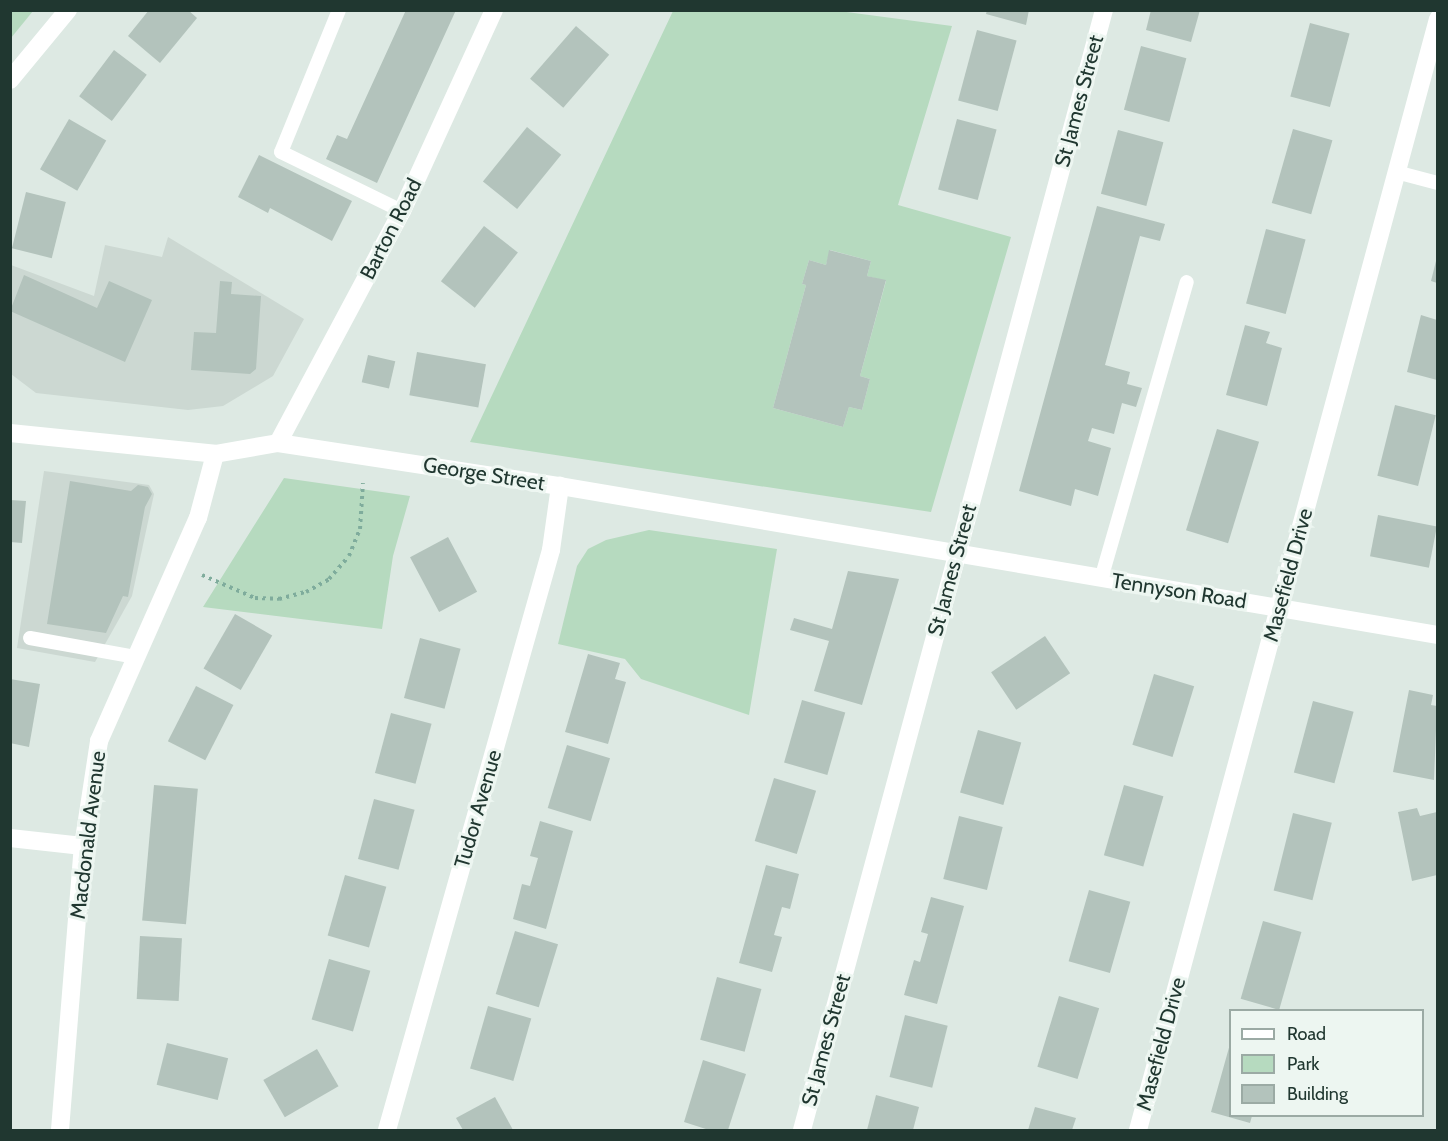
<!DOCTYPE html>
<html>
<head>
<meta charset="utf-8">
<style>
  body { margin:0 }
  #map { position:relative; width:1448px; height:1141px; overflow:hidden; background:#dde9e3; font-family:Cabin,sans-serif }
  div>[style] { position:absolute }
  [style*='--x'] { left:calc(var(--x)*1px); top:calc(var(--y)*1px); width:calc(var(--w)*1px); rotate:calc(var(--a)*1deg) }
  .built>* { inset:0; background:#ccd8d2 }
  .green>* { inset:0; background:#b6dabf }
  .building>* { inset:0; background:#b3c3bc; transform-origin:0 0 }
  .path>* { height:4px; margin-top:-2px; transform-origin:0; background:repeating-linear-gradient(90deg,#7fac9c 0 3px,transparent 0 7.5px) }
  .service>* { height:14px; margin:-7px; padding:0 7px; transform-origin:7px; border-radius:7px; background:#fff }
  .minor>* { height:18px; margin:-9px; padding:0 9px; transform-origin:9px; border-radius:9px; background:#fff }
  span { translate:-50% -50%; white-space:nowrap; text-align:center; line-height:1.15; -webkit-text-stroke:6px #edf6f1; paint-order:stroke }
  .street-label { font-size:21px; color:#203730 }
  .frame { position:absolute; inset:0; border:12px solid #203730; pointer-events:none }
  .legend { position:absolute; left:1229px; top:1009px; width:195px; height:108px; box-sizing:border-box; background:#edf6f1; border:2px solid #9baaa4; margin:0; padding:8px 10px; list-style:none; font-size:18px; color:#203730 }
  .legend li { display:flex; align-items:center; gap:12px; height:30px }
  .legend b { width:30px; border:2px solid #9baaa4 }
</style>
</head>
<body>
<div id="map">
  <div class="built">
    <i style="clip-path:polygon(168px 237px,304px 319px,273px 376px,223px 406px,188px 410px,36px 393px,11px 374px,11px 265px,94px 296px,105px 245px,162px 257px)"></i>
    <i style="clip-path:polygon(44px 471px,149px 485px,154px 494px,132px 596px,95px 662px,17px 648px)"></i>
  </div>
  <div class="green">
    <i style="clip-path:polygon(11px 10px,33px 11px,11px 38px,10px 11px)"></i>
    <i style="clip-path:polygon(evenodd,673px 11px,839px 11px,952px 26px,898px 205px,1011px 237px,931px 512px,470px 442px,673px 11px,830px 250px,871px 261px,867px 276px,886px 281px,860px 376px,870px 379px,862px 410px,849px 407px,843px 427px,773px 408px,806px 285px,802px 284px,809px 260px,826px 265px,830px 250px)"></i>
    <i style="clip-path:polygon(284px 478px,410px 496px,393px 556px,382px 629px,203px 607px)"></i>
    <i style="clip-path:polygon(649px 530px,777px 549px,749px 715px,641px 679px,625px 659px,558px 644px,577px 566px,588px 549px,606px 540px)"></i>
  </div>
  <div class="building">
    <i style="clip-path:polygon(149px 10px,188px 10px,197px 18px,160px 63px,128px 36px)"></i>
    <i style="clip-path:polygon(406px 10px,456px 10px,377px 183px,326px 159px,337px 135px,347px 139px)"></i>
    <i style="clip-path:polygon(987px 10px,1029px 10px,1026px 25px,986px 14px)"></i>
    <i style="clip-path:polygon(1151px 10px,1200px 10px,1191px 42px,1146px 30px)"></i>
    <i style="left:1310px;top:23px;width:41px;height:76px;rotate:15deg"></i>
    <i style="left:576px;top:26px;width:44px;height:70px;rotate:41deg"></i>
    <i style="left:977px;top:30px;width:41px;height:73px;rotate:15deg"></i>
    <i style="left:1141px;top:46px;width:47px;height:66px;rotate:15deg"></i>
    <i style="left:114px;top:50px;width:41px;height:58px;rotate:37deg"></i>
    <i style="left:69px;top:119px;width:43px;height:58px;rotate:30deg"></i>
    <i style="left:957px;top:119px;width:41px;height:73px;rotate:15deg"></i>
    <i style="left:527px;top:127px;width:44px;height:70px;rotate:39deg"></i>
    <i style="left:1293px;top:129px;width:41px;height:77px;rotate:16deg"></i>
    <i style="left:1118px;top:130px;width:47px;height:66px;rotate:15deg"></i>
    <i style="clip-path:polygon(259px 155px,352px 201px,332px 241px,270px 208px,268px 213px,238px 197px)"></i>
    <i style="left:26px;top:192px;width:41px;height:58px;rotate:14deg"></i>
    <i style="clip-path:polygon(1097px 206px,1165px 224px,1160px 241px,1140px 236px,1105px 365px,1130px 372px,1127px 384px,1142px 388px,1136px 407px,1122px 403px,1114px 434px,1092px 428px,1088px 441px,1111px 448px,1098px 496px,1075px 489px,1071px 506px,1019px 491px)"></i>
    <i style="left:484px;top:226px;width:43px;height:70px;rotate:38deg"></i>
    <i style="left:1266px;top:229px;width:41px;height:77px;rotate:15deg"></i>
    <i style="clip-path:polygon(829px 250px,871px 261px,867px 276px,886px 280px,860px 376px,870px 379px,862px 410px,849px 407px,843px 427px,773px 408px,806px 285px,802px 284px,809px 260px,826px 265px)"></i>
    <i style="clip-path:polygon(1437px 257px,1437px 283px,1431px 281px)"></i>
    <i style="clip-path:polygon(24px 275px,97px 308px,109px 281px,152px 300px,125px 362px,10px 311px)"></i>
    <i style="clip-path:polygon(220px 281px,232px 282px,231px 294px,261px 296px,256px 369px,250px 374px,191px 370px,194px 332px,216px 333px)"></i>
    <i style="clip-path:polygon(1421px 315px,1437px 320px,1437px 380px,1407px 372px)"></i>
    <i style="clip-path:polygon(1245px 325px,1270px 332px,1266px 343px,1282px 348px,1267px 406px,1226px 395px)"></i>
    <i style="left:417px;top:352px;width:70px;height:44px;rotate:10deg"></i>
    <i style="left:368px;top:355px;width:28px;height:28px;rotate:13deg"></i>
    <i style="left:1395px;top:405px;width:42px;height:73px;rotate:14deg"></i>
    <i style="left:1217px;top:429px;width:44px;height:106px;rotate:17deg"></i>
    <i style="clip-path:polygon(70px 481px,131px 491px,138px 485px,148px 487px,152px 494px,145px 507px,128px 597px,123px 596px,106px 633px,47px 624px)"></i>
    <i style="clip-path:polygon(10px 500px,26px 501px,22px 543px,10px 542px)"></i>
    <i style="left:1378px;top:515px;width:60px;height:42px;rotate:11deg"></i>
    <i style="left:448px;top:537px;width:62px;height:43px;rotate:62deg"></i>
    <i style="clip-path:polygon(848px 571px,899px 579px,862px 705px,814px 691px,829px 641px,790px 630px,794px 618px,832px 629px)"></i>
    <i style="left:235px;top:614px;width:43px;height:63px;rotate:30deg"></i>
    <i style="left:1045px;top:636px;width:45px;height:65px;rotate:56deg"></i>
    <i style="left:420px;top:638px;width:42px;height:62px;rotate:15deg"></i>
    <i style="clip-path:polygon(588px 654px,620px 663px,615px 679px,626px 682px,608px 744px,565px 732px)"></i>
    <i style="left:1154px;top:674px;width:42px;height:74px;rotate:17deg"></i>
    <i style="clip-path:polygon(10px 679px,40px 684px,29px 747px,10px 743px)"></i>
    <i style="left:196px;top:686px;width:42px;height:62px;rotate:27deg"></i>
    <i style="clip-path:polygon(1409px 690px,1433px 695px,1431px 705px,1437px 706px,1434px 780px,1393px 772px)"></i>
    <i style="left:802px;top:700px;width:45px;height:65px;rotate:16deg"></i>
    <i style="left:1313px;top:701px;width:42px;height:74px;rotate:15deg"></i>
    <i style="left:391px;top:713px;width:42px;height:62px;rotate:15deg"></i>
    <i style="left:978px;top:730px;width:45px;height:65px;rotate:16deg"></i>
    <i style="left:567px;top:745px;width:45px;height:66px;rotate:17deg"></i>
    <i style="left:774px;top:778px;width:44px;height:66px;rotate:17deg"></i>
    <i style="left:154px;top:785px;width:44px;height:136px;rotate:5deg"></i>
    <i style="left:1124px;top:785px;width:41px;height:73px;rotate:16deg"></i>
    <i style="left:374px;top:799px;width:42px;height:62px;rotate:15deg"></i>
    <i style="clip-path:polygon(1417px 808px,1420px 816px,1437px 812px,1437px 875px,1412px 881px,1398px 812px)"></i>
    <i style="left:1293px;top:813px;width:40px;height:80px;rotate:14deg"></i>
    <i style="left:959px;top:816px;width:45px;height:65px;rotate:14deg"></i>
    <i style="clip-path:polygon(540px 821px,573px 831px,546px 929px,513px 919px,522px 884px,530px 886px,538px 858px,530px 856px)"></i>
    <i style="clip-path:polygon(766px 865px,799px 874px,790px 909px,782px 907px,774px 935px,782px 937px,772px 972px,739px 963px)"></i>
    <i style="left:345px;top:875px;width:43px;height:63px;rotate:16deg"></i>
    <i style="left:1089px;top:890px;width:43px;height:74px;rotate:16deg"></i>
    <i style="clip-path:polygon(931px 897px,964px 906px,937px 1004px,904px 995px,914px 960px,920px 962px,928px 934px,921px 932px)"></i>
    <i style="left:1263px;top:921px;width:40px;height:81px;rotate:16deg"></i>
    <i style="left:515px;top:931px;width:45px;height:66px;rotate:17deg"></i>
    <i style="left:140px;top:936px;width:42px;height:63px;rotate:3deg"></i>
    <i style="left:329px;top:959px;width:43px;height:63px;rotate:16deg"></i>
    <i style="left:717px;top:977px;width:46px;height:65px;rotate:15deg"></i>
    <i style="left:1059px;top:996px;width:42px;height:74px;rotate:17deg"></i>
    <i style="left:488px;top:1006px;width:45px;height:65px;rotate:16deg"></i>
    <i style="left:905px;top:1015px;width:44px;height:64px;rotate:14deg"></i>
    <i style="left:167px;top:1043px;width:63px;height:43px;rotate:14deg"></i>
    <i style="clip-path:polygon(1230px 1044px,1230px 1116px,1252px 1116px,1250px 1123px,1211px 1112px)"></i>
    <i style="left:317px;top:1049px;width:43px;height:62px;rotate:60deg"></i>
    <i style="clip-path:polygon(703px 1060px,746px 1074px,728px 1130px,709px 1130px,684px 1122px)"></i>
    <i style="clip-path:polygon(876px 1095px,919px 1107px,913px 1130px,867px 1130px)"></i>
    <i style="clip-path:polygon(495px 1097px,513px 1130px,463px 1130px,456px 1118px)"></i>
    <i style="clip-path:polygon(1035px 1107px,1076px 1118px,1072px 1130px,1028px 1130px)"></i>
  </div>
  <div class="path">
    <i style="--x:202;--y:575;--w:58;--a:23.5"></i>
    <i style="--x:255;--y:598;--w:24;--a:2"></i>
    <i style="--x:279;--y:599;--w:28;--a:-15"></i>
    <i style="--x:306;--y:592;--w:26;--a:-29"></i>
    <i style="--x:329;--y:579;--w:30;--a:-49"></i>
    <i style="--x:349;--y:556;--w:29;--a:-68"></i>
    <i style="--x:360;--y:529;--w:46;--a:-86.3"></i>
  </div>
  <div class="service">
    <i style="--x:339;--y:10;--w:153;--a:112.2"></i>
    <i style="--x:281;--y:152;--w:135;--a:26"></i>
    <i style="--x:1396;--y:172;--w:43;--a:14.7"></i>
    <i style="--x:1101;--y:579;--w:309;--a:-73.9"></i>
    <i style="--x:30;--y:638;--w:108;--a:10.2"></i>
  </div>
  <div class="minor">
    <i style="--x:10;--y:80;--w:91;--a:-50.4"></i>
    <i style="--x:10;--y:433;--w:206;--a:5.8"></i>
    <i style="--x:215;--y:454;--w:64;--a:-9.9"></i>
    <i style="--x:278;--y:443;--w:285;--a:8.7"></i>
    <i style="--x:560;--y:486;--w:891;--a:9.63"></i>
    <i style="--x:278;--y:443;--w:263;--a:-61.9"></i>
    <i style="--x:402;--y:211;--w:221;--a:-65.4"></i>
    <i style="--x:10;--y:838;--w:73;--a:6.3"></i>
    <i style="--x:60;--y:1130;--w:285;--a:-85.4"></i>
    <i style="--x:83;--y:846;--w:106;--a:-81.3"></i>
    <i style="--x:99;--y:741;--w:244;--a:-66.1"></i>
    <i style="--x:198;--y:518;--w:66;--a:-75.1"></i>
    <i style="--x:387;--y:1130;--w:603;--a:-74.21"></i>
    <i style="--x:551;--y:550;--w:65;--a:-82"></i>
    <i style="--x:802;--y:1130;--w:1160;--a:-74.91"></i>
    <i style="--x:1138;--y:1130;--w:1151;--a:-74.89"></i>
  </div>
  <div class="street-label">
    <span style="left:1079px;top:101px;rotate:-75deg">St James Street</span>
    <span style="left:391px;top:229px;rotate:-63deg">Barton Road</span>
    <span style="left:484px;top:474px;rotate:9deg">George Street</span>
    <span style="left:952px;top:570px;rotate:-75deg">St James Street</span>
    <span style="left:1288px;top:575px;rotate:-75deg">Masefield Drive</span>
    <span style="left:1179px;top:591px;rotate:9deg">Tennyson Road</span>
    <span style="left:478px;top:809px;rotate:-74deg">Tudor Avenue</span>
    <span style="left:88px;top:835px;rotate:-83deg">Macdonald Avenue</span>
    <span style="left:826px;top:1040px;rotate:-75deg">St James Street</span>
    <span style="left:1161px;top:1044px;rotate:-75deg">Masefield Drive</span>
  </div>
  <div class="frame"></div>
  <ul class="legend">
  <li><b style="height:8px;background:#fff"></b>Road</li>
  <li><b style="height:16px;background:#b6dabf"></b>Park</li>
  <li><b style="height:16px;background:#b3c3bc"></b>Building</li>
  </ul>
</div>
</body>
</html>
